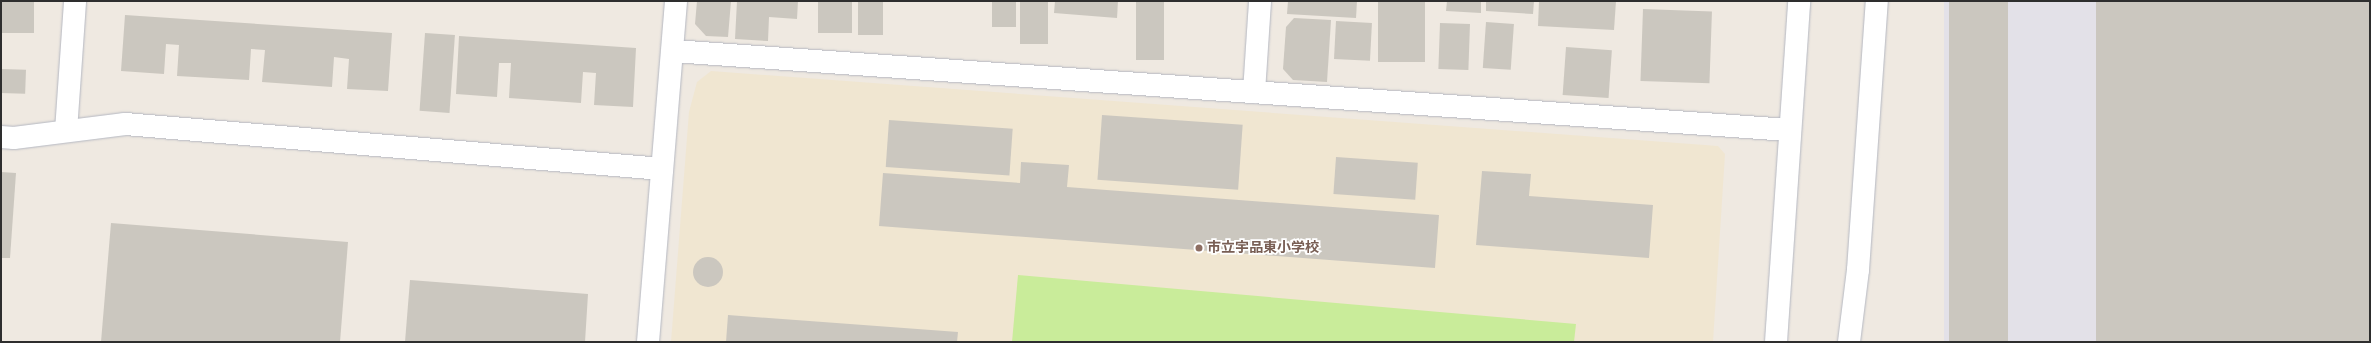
<!DOCTYPE html>
<html>
<head>
<meta charset="utf-8">
<style>
  body { margin:0 }
  #map { position:relative; width:2371px; height:343px; overflow:hidden; background:#efe9e1; font-family:"Varela Round","Noto Sans JP",sans-serif }
  div>[style] { position:absolute }
  [style*='--x'] { left:calc(var(--x)*1px); top:calc(var(--y)*1px); width:calc(var(--w)*1px); rotate:calc(var(--a)*1deg) }
  .industrial>* { inset:0; background:#e3e1e8; transform-origin:0 0 }
  .education>* { inset:0; background:#f0e6d1 }
  .pitch>* { inset:0; background:#c9ec9a }
  .building>* { inset:0; background:#cbc7bf; transform-origin:0 0 }
  .round { border-radius:50% }
  .roads { filter:drop-shadow(0 0 1px #b4b7c1) drop-shadow(0 0 1px #b4b7c1) }
  .minor>* { height:22px; margin:-11px; padding:0 11px; transform-origin:11px; border-radius:11px; background:#fff }
  .dots>* { width:11px; height:11px; translate:-50% -50%; box-sizing:border-box; border:2px solid #fff; border-radius:50% }
  span { translate:-50% -50%; white-space:nowrap; text-align:center; line-height:1.15; -webkit-text-stroke:3.5px #fff; paint-order:stroke }
  .education-label { font-size:14px; color:#785e54; font-weight:700 }
  .left { translate:0 -50%; text-align:left }
  .frame { position:absolute; inset:0; border:2px solid #2e2e2e; pointer-events:none }
</style>
</head>
<body>
<div id="map">
  <div class="industrial">
    <i style="left:1944px;top:1px;width:426px;height:342px"></i>
  </div>
  <div class="education">
    <i style="clip-path:polygon(711px 71px,1718px 146px,1725px 154px,1713px 342px,671px 342px,689px 112px,697px 82px)"></i>
  </div>
  <div class="pitch">
    <i style="clip-path:polygon(1018px 275px,1576px 324px,1574px 342px,1012px 342px)"></i>
  </div>
  <div class="building">
    <i style="left:1px;top:1px;width:33px;height:32px"></i>
    <i style="clip-path:polygon(697px 1px,731px 1px,728px 37px,706px 36px,695px 24px)"></i>
    <i style="clip-path:polygon(737px 1px,798px 1px,797px 19px,769px 17px,768px 41px,735px 39px)"></i>
    <i style="left:818px;top:1px;width:34px;height:32px"></i>
    <i style="left:858px;top:1px;width:25px;height:34px"></i>
    <i style="left:992px;top:1px;width:24px;height:26px"></i>
    <i style="left:1020px;top:1px;width:28px;height:43px"></i>
    <i style="clip-path:polygon(1055px 1px,1118px 1px,1117px 18px,1054px 13px)"></i>
    <i style="left:1136px;top:1px;width:28px;height:59px"></i>
    <i style="clip-path:polygon(1288px 1px,1357px 1px,1356px 18px,1287px 14px)"></i>
    <i style="left:1378px;top:1px;width:47px;height:61px"></i>
    <i style="clip-path:polygon(1447px 1px,1481px 1px,1481px 13px,1446px 11px)"></i>
    <i style="clip-path:polygon(1486px 1px,1534px 1px,1533px 14px,1486px 11px)"></i>
    <i style="clip-path:polygon(1539px 1px,1616px 1px,1614px 30px,1538px 26px)"></i>
    <i style="left:1949px;top:1px;width:59px;height:342px"></i>
    <i style="left:2096px;top:1px;width:274px;height:342px"></i>
    <i style="left:1643px;top:9px;width:69px;height:72px;rotate:2deg"></i>
    <i style="clip-path:polygon(125px 15px,392px 33px,388px 91px,347px 89px,349px 59px,334px 57px,332px 87px,262px 82px,265px 50px,251px 49px,249px 80px,177px 76px,179px 45px,166px 44px,164px 74px,121px 71px)"></i>
    <i style="clip-path:polygon(1294px 18px,1331px 20px,1327px 82px,1293px 80px,1283px 69px,1286px 27px)"></i>
    <i style="left:1336px;top:21px;width:36px;height:38px;rotate:3deg"></i>
    <i style="left:1486px;top:22px;width:28px;height:46px;rotate:4deg"></i>
    <i style="left:1440px;top:23px;width:30px;height:46px;rotate:2deg"></i>
    <i style="left:425px;top:33px;width:30px;height:78px;rotate:4deg"></i>
    <i style="clip-path:polygon(459px 36px,636px 48px,633px 107px,594px 105px,596px 73px,583px 72px,581px 103px,509px 98px,511px 63px,499px 63px,497px 97px,456px 94px)"></i>
    <i style="left:1566px;top:47px;width:46px;height:48px;rotate:4deg"></i>
    <i style="left:1px;top:69px;width:25px;height:24px;rotate:2deg"></i>
    <i style="left:1102px;top:115px;width:141px;height:65px;rotate:4deg"></i>
    <i style="left:889px;top:120px;width:124px;height:47px;rotate:4deg"></i>
    <i style="left:1336px;top:157px;width:82px;height:37px;rotate:4deg"></i>
    <i style="clip-path:polygon(1021px 162px,1069px 165px,1067px 187px,1439px 215px,1435px 268px,879px 226px,883px 173px,1020px 183px)"></i>
    <i style="clip-path:polygon(1482px 171px,1531px 174px,1529px 196px,1653px 205px,1649px 258px,1476px 245px)"></i>
    <i style="clip-path:polygon(1px 172px,16px 173px,10px 258px,1px 258px)"></i>
    <i style="clip-path:polygon(111px 223px,348px 242px,340px 342px,101px 342px)"></i>
    <i class="round" style="left:693px;top:257px;width:30px;height:30px"></i>
    <i style="clip-path:polygon(410px 280px,588px 294px,585px 342px,405px 342px)"></i>
    <i style="clip-path:polygon(728px 315px,958px 332px,957px 342px,726px 342px)"></i>
  </div>
  <div class="roads">
    <div class="minor">
      <i style="--x:673;--y:51;--w:1119;--a:4.05"></i>
      <i style="--x:1254;--y:92;--w:91;--a:-86.2"></i>
      <i style="--x:66;--y:131;--w:130;--a:-86"></i>
      <i style="--x:1;--y:137;--w:13;--a:4"></i>
      <i style="--x:14;--y:138;--w:112;--a:-7.2"></i>
      <i style="--x:125;--y:124;--w:539;--a:4.79"></i>
      <i style="--x:648;--y:342;--w:342;--a:-85.3"></i>
      <i style="--x:1776;--y:342;--w:342;--a:-86.1"></i>
      <i style="--x:1849;--y:342;--w:73;--a:-82.9"></i>
      <i style="--x:1858;--y:270;--w:270;--a:-86"></i>
    </div>
  </div>
  <div class="dots">
    <i style="left:1199px;top:248px;background:#8d6e63"></i>
  </div>
  <div class="education-label">
    <span class="left" style="left:1207px;top:248px">市立宇品東小学校</span>
  </div>
  <div class="frame"></div>
</div>
</body>
</html>
